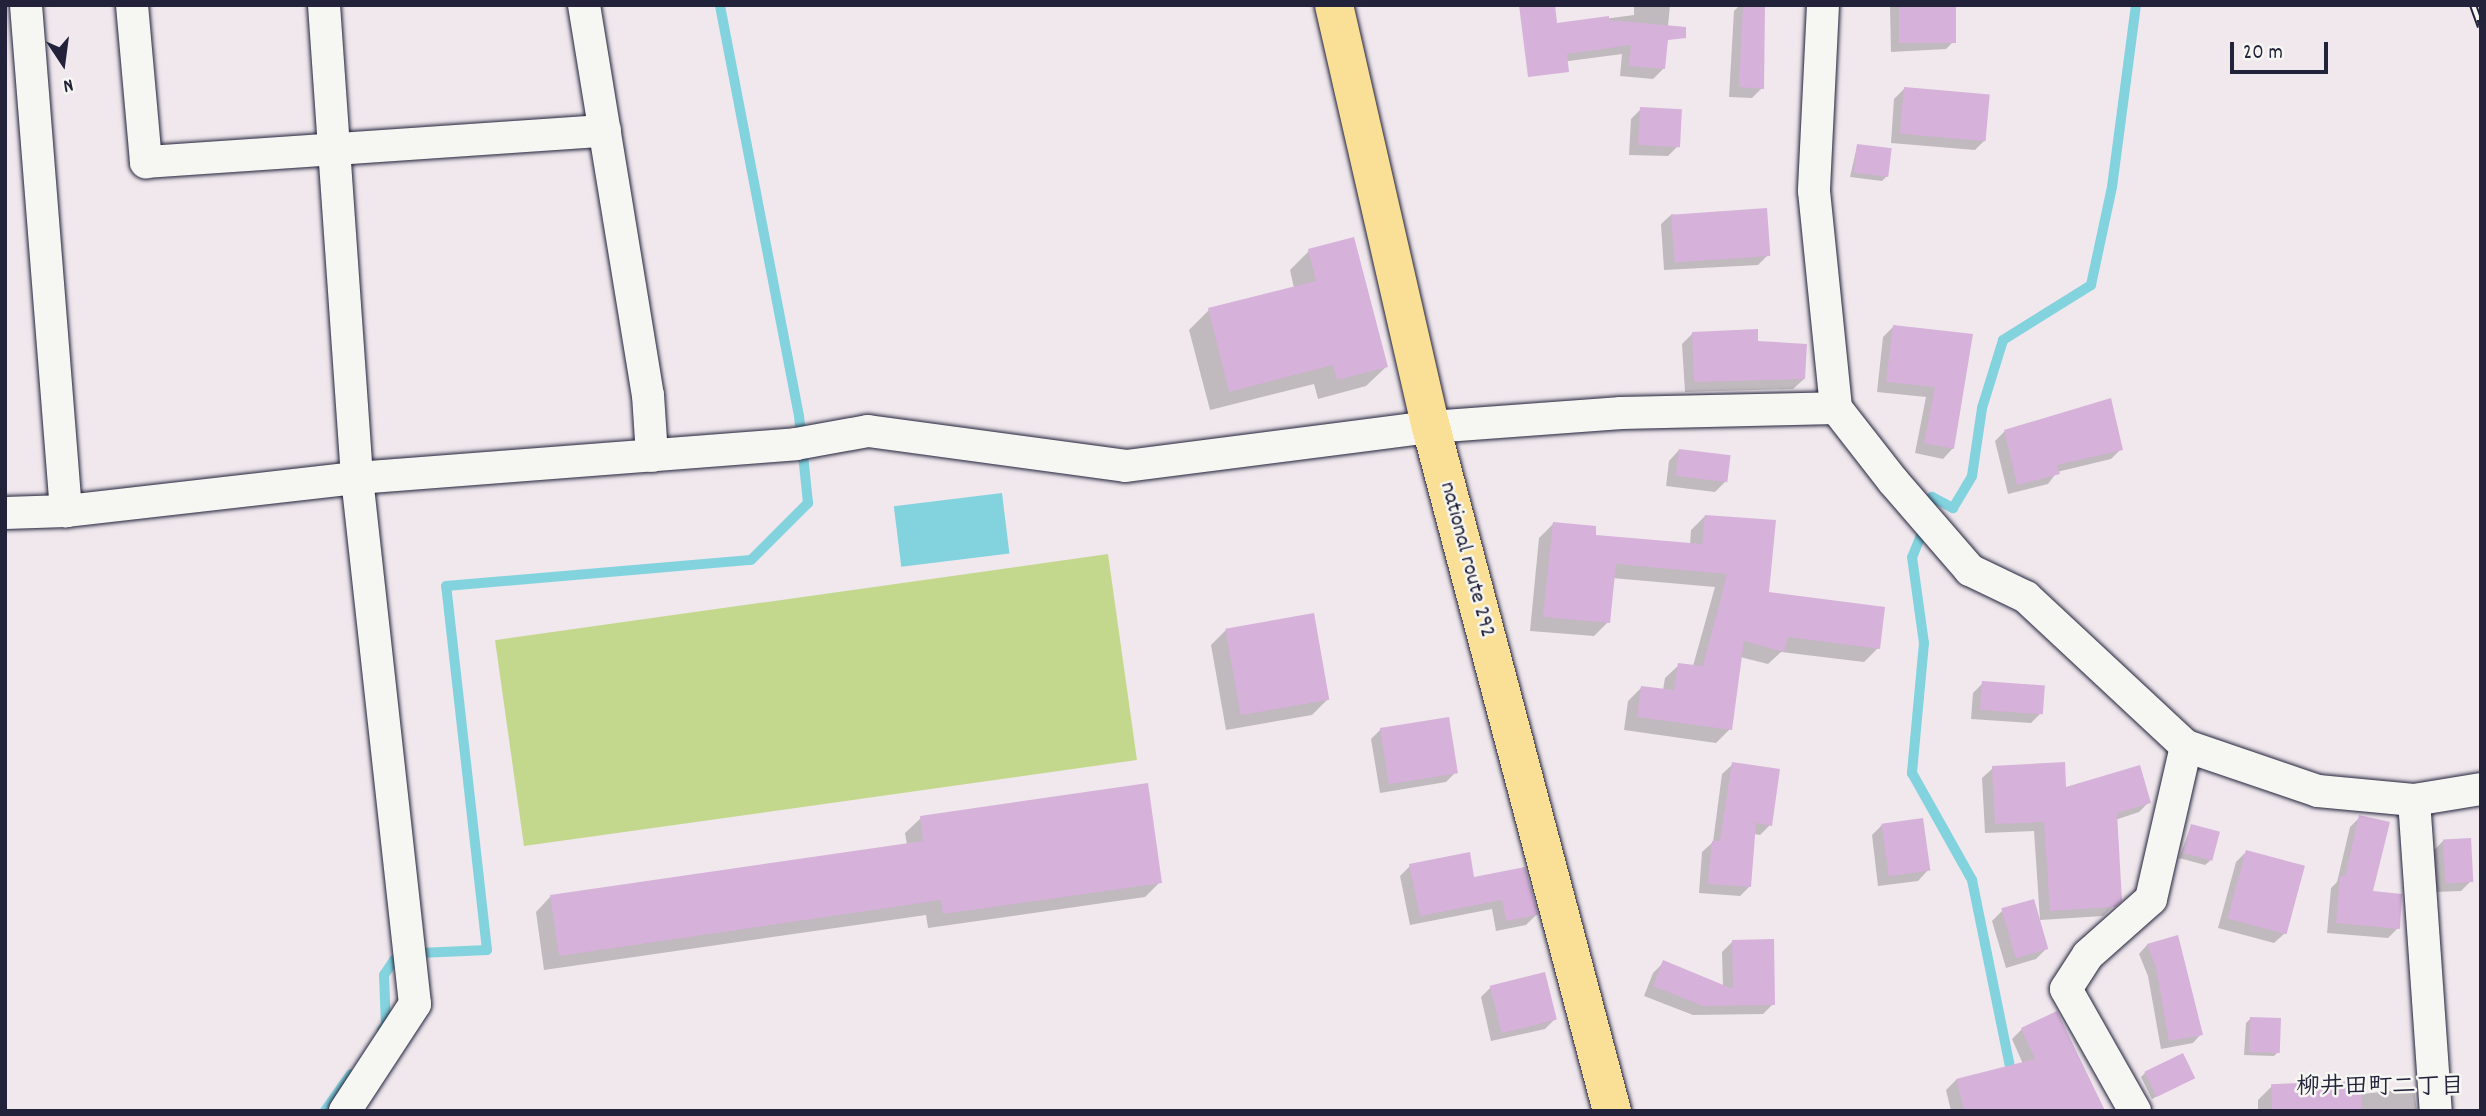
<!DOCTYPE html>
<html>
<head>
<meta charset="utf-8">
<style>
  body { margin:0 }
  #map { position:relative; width:2486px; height:1116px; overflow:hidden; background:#f0e8ed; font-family:Dekko,"Klee One",sans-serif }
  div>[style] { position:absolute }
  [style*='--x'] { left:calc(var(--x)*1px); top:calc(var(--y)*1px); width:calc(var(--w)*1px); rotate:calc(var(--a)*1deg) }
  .green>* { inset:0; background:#c4d88d; transform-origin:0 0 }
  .water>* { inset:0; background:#83d3df; transform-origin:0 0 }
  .shadow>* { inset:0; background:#0003 }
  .stream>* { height:10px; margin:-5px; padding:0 5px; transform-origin:5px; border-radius:5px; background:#83d3df }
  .building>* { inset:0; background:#d6b1da; transform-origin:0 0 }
  .roads { filter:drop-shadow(0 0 2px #22223b) drop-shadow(0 0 2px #22223b) }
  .street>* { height:32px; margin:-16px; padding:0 16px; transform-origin:16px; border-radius:16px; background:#f6f6f2 }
  .highway>* { height:38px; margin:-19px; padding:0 19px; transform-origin:19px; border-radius:19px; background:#fadf96 }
  .rail>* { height:8px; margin-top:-4px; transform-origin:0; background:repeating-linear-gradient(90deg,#f6f6f2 0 16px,#22223b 0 32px); box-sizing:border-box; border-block:2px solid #22223b }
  span { translate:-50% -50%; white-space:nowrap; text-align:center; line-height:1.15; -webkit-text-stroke:5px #f6f6f2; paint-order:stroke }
  .street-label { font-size:23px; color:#22223b }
  .neighbourhood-label { font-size:24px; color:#22223b; font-weight:700 }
  .frame { position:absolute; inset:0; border:7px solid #22223b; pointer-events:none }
  .north { position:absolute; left:28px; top:28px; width:70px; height:70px; -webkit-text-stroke:5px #f6f6f2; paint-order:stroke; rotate:167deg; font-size:19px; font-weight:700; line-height:28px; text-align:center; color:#22223b }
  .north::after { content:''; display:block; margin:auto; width:24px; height:32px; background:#22223b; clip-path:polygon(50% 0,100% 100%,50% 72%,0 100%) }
  .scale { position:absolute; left:2230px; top:42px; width:98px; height:32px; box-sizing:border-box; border:4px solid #22223b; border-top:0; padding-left:9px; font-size:21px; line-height:24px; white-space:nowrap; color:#22223b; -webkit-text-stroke:5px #f6f6f2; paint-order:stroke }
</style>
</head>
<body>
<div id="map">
  <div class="green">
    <i style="left:1108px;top:554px;width:208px;height:619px;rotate:82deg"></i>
  </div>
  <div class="water">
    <i style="left:1002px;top:493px;width:61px;height:109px;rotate:83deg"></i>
  </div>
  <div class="shadow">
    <i style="clip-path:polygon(1634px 5px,1670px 5px,1664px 68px,1653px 79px,1620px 76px,1622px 54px,1546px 64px,1559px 25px,1634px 15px)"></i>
    <i style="clip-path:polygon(1740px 5px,1764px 5px,1762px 88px,1752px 98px,1729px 97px,1734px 11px)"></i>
    <i style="clip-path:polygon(1890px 5px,1954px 5px,1956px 39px,1946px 49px,1891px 52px)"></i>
    <i style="clip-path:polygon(1904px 89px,1985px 140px,1975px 150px,1891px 143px,1894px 99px)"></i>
    <i style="clip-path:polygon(1641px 109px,1678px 146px,1668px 156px,1629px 155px,1631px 119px)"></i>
    <i style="clip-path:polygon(1857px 146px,1887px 176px,1882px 181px,1850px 177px)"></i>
    <i style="clip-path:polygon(1672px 214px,1768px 255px,1758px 265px,1664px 270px,1661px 224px)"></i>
    <i style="clip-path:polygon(1309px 251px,1386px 367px,1366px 386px,1318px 399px,1314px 384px,1210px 410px,1189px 330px,1209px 310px,1294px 288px,1290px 270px)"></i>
    <i style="clip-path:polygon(1893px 327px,1971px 336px,1953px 448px,1943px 459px,1915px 453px,1926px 397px,1877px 392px,1883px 337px)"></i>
    <i style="clip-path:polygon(1692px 334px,1756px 343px,1804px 379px,1793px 389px,1685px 392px,1682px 344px)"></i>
    <i style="clip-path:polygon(2109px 400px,2121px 449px,2111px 459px,2057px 472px,2048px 484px,2008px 494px,1995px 441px,2005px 431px)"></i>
    <i style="clip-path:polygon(1679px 450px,1725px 482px,1715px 492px,1666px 486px,1669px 461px)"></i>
    <i style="clip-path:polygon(1705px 516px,1767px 594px,1878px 648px,1864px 662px,1781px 652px,1768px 664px,1740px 657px,1730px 729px,1716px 743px,1624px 730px,1628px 701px,1642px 687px,1663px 690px,1665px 678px,1679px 665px,1693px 666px,1715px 587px,1612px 578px,1608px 622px,1594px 636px,1530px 631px,1539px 538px,1553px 524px,1594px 537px,1690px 545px,1691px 530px)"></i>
    <i style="clip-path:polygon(1226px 630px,1327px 700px,1312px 715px,1226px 730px,1211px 645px)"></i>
    <i style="clip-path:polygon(1983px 683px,2041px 713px,2031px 723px,1971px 719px,1973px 693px)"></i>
    <i style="clip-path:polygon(1381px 729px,1456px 772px,1446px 782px,1380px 793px,1371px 739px)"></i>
    <i style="clip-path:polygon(1733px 764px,1770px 825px,1760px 835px,1754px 834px,1750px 886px,1740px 896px,1699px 893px,1702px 852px,1713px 842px,1722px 774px)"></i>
    <i style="clip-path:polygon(1993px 768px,2065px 789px,2149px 802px,2139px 812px,2115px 820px,2120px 900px,2103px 916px,2040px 920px,2034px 831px,1985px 833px,1982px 778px)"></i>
    <i style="clip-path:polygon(2360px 817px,2371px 892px,2398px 928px,2388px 938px,2327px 933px,2331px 888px,2337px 882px,2350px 827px)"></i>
    <i style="clip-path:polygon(921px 818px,1160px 882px,1145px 897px,928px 928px,926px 915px,544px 970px,536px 912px,551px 896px,907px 845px,905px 833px)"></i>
    <i style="clip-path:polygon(1882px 825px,1928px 870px,1918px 881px,1878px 886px,1872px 835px)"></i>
    <i style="clip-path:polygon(2191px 826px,2210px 861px,2205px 865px,2179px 858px)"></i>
    <i style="clip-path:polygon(2444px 840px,2471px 881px,2461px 891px,2435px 892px,2434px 850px)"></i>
    <i style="clip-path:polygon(2246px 852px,2285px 933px,2274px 943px,2218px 928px,2236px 862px)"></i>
    <i style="clip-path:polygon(1410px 866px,1473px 879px,1536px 915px,1526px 925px,1496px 931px,1492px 909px,1410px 925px,1400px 876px)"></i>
    <i style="clip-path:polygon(2481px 896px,2481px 959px,2479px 959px,2480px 897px)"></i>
    <i style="clip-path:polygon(2002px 911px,2046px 949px,2036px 959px,2006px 968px,1992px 921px)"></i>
    <i style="clip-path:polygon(2177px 937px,2201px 1034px,2193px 1043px,2161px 1049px,2148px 976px,2139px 954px,2147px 945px)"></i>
    <i style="clip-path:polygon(1732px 942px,1773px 1004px,1763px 1014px,1693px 1015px,1644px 996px,1653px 973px,1663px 963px,1723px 987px,1722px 952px)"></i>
    <i style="clip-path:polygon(1491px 987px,1555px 1019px,1545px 1029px,1491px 1041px,1481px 997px)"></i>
    <i style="clip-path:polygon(2057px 1013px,2105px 1111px,1951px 1111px,1946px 1090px,1956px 1080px,2023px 1064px,2012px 1039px,2022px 1029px)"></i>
    <i style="clip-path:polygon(2250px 1019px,2278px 1052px,2274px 1056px,2244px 1055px,2246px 1023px)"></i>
    <i style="clip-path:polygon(2145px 1073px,2193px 1077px,2152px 1099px,2141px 1077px)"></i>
    <i style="clip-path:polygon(2271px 1087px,2360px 1094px,2414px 1089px,2417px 1111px,2258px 1111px,2258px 1100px)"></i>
  </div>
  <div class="stream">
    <i style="--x:1927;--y:513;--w:17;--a:-73"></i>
    <i style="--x:1932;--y:497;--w:24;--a:28"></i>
    <i style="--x:1953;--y:508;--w:37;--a:-59"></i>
    <i style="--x:1972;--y:476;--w:69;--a:-81.6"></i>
    <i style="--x:1982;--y:408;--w:71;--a:-72.8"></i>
    <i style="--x:2003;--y:340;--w:104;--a:-32"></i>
    <i style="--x:2091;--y:285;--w:100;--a:-77.9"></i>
    <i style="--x:2112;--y:187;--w:184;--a:-82.5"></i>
    <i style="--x:1924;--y:528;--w:31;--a:112"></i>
    <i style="--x:1912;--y:557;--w:87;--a:82.1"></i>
    <i style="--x:1924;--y:643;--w:131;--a:95.3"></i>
    <i style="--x:1912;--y:773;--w:123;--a:60.7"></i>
    <i style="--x:1972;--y:880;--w:200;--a:78.5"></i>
    <i style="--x:382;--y:1030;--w:6;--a:-51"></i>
    <i style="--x:386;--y:1025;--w:50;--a:-92.3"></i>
    <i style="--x:384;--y:975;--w:18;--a:-56"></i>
    <i style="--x:394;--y:960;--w:27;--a:-15"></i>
    <i style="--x:420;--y:953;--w:67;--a:-2.6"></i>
    <i style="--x:487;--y:950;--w:366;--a:-96.4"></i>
    <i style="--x:446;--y:586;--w:306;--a:-4.9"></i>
    <i style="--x:751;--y:560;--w:81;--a:-45"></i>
    <i style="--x:808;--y:503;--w:87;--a:-95.9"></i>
    <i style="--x:799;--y:416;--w:419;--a:-100.9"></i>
    <i style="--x:325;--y:1111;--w:45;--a:-54.9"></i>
  </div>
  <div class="building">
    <i style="clip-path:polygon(1519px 5px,1555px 5px,1557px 23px,1609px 16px,1609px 20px,1686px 27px,1686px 38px,1668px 40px,1665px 69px,1629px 66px,1631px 45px,1567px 54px,1569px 72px,1528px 77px)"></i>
    <i style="clip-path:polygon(1743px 5px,1765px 5px,1764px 89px,1739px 87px)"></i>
    <i style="left:1899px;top:5px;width:57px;height:38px"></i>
    <i style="left:1904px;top:87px;width:86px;height:47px;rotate:5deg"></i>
    <i style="left:1640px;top:107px;width:42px;height:38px;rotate:3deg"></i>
    <i style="left:1857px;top:144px;width:35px;height:29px;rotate:7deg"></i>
    <i style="left:1767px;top:208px;width:48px;height:96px;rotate:86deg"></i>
    <i style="clip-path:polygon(1354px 237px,1388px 367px,1337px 380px,1333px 365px,1229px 392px,1208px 308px,1316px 281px,1308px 249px)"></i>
    <i style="clip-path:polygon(1893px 325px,1973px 334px,1954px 449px,1924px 443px,1935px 387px,1886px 382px)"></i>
    <i style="clip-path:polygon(1758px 329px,1758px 341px,1807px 344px,1805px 379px,1694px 382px,1692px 332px)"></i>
    <i style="clip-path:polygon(2111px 398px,2123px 450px,2057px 465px,2060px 474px,2017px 485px,2004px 430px)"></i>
    <i style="left:1679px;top:449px;width:52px;height:27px;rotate:7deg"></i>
    <i style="clip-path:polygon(1705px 515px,1776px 520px,1769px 592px,1885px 607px,1880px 649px,1788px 637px,1784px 652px,1744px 641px,1732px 730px,1637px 717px,1641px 686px,1674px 690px,1678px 663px,1703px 666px,1727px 574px,1616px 564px,1610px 623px,1543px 617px,1553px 522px,1596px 526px,1596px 535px,1702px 544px)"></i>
    <i style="left:1314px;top:613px;width:88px;height:90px;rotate:80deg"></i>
    <i style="left:1982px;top:681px;width:63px;height:29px;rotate:4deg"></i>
    <i style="left:1449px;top:717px;width:57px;height:70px;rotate:81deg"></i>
    <i style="clip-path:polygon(1732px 762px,1780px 769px,1772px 826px,1756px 823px,1751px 887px,1708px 884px,1712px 841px,1720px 841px)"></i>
    <i style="clip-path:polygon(2065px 762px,2066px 787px,2140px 765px,2151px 803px,2117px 813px,2122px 901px,2115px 907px,2050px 911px,2044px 822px,1995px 824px,1992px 766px)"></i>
    <i style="clip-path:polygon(1148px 783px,1162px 883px,943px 914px,941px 900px,559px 956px,550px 895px,923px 841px,920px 816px)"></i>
    <i style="clip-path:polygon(2359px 815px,2390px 822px,2373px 891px,2402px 894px,2400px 929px,2336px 923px,2340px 876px,2345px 877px)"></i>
    <i style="left:1923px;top:818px;width:53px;height:42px;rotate:82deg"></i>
    <i style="left:2191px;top:824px;width:30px;height:30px;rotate:15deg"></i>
    <i style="left:2471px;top:838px;width:44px;height:28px;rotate:87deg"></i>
    <i style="left:2246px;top:850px;width:61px;height:71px;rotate:15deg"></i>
    <i style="clip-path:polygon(1470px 852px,1474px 877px,1525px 867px,1538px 915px,1506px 921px,1502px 900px,1420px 916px,1409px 864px)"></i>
    <i style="left:2034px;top:899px;width:52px;height:34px;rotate:74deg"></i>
    <i style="clip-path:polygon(2178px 935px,2203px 1035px,2169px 1041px,2156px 967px,2147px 944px)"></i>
    <i style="clip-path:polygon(1774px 939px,1775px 1005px,1703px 1006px,1653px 986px,1663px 960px,1733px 989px,1732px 940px)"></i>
    <i style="left:1545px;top:972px;width:49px;height:57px;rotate:76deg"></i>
    <i style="clip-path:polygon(2057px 1011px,2105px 1111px,1964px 1111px,1956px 1079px,2035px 1059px,2021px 1028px)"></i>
    <i style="left:2250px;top:1017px;width:31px;height:35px;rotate:2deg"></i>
    <i style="left:2183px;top:1053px;width:28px;height:43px;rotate:64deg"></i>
    <i style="left:2361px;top:1081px;width:30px;height:90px;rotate:88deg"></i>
  </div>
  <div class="roads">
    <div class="street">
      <i style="--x:26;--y:5;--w:508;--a:85.48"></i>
      <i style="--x:132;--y:5;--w:158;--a:84.9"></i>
      <i style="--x:146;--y:162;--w:460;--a:-3.9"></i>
      <i style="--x:324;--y:5;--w:474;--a:86"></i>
      <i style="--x:357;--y:478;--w:529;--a:83.71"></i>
      <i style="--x:415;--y:1004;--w:128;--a:123.2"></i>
      <i style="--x:584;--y:5;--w:395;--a:80.7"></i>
      <i style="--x:648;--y:395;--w:61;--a:86.2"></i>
      <i style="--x:1823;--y:5;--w:186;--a:92.8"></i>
      <i style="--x:1814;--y:191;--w:218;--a:84.2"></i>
      <i style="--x:1836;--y:408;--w:93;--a:52"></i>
      <i style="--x:1893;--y:481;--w:118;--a:49.1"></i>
      <i style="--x:1970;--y:570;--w:62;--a:25.7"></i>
      <i style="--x:2026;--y:597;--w:219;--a:43"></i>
      <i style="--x:2186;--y:746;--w:139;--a:18.8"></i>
      <i style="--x:2318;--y:791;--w:96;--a:5.4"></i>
      <i style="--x:2414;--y:800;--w:68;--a:-9.3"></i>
      <i style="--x:5;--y:513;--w:61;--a:-1.9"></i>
      <i style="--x:66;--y:511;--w:293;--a:-6.5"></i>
      <i style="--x:357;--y:478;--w:440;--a:-4.4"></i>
      <i style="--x:796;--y:444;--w:73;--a:-10.2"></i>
      <i style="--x:868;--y:431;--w:260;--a:7.7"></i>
      <i style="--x:1126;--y:466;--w:307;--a:-7.3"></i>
      <i style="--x:1431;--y:427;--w:191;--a:-4.2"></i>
      <i style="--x:1621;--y:413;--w:215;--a:-1.3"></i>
      <i style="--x:2414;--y:800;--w:312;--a:86"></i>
      <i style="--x:2135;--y:1111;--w:140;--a:-119.5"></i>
      <i style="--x:2066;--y:989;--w:40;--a:-57.1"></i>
      <i style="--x:2088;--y:955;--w:84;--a:-41.6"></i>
      <i style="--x:2151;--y:899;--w:157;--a:-77.1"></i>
    </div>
    <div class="highway">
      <i style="--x:1334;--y:5;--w:433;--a:77.1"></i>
      <i style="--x:1431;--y:427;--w:708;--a:75.18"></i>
    </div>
  </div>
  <div class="rail">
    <i style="--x:2473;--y:5;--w:23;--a:70"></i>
  </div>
  <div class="street-label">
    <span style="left:1466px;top:560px;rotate:75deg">national route 292</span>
  </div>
  <div class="neighbourhood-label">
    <span style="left:2380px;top:1089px">柳井田町二丁目</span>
  </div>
  <div class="frame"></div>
  <div class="north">N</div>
  <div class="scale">20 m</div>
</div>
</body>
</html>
